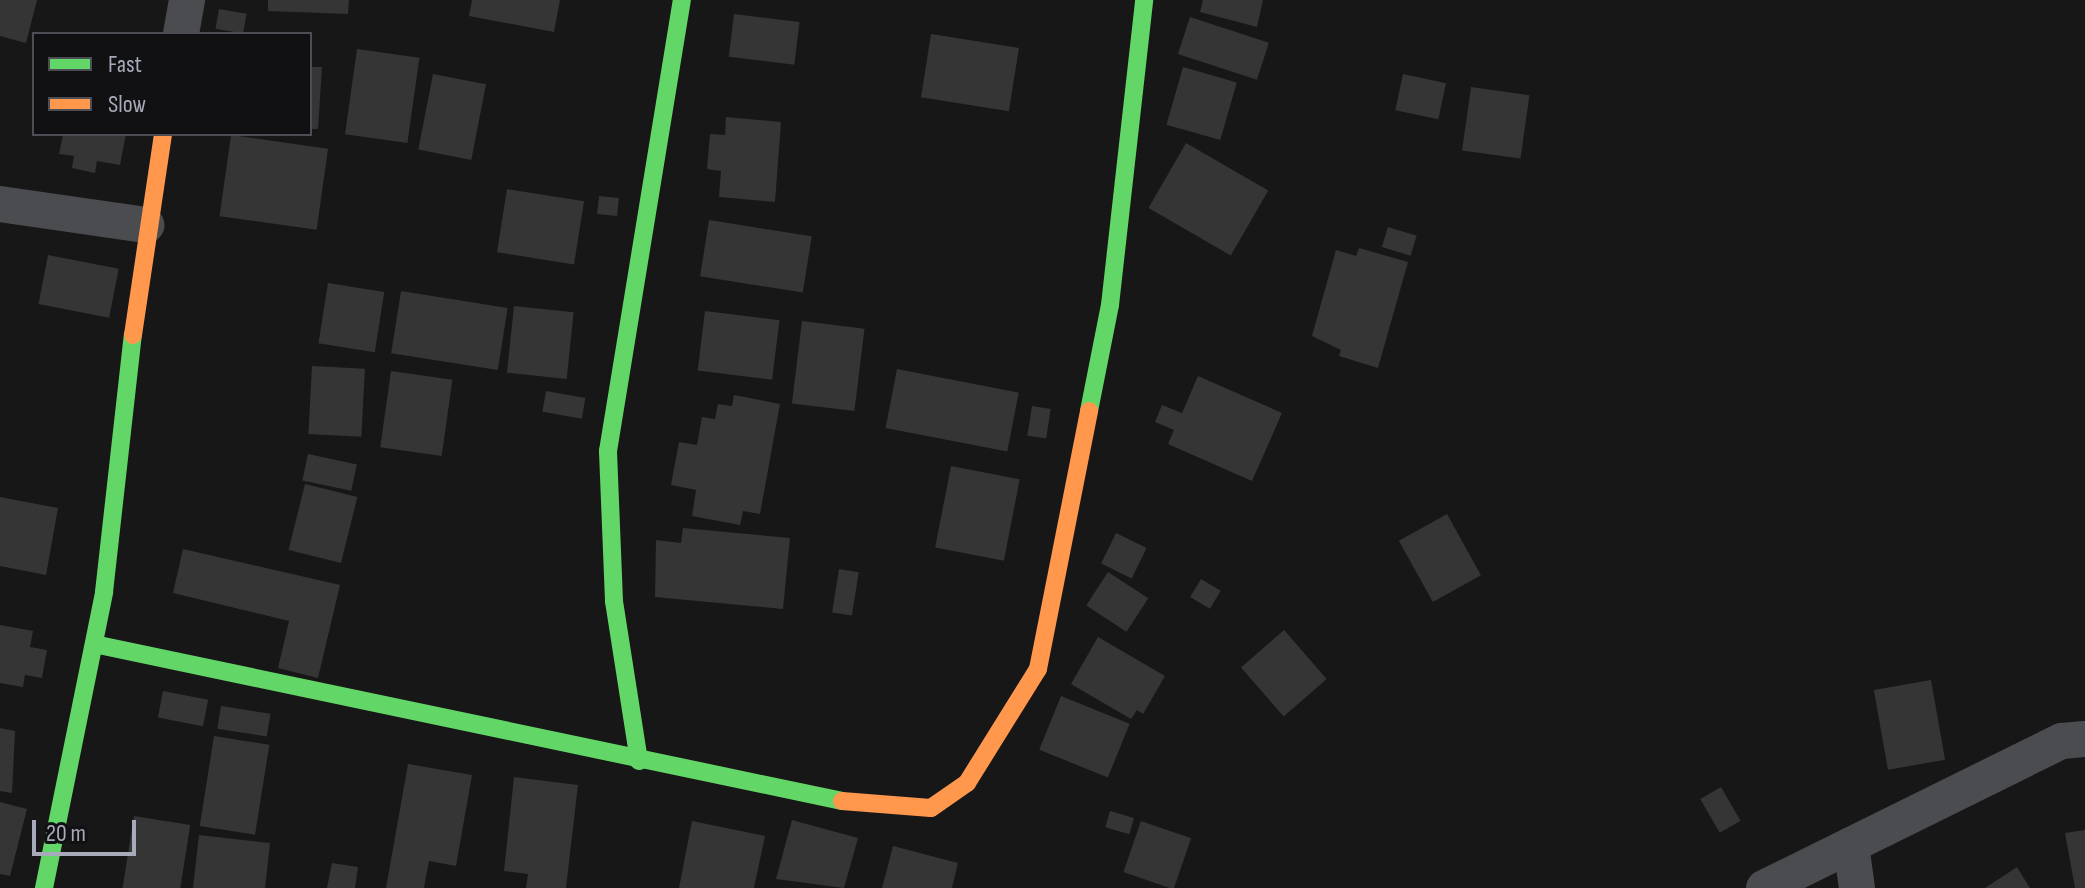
<!DOCTYPE html>
<html>
<head>
<meta charset="utf-8">
<style>
  body { margin:0 }
  #map { position:relative; width:2085px; height:888px; overflow:hidden; background:#171717; font-family:"Sofia Sans Condensed",sans-serif }
  div>[style] { position:absolute }
  [style*='--x'] { left:calc(var(--x)*1px); top:calc(var(--y)*1px); width:calc(var(--w)*1px); rotate:calc(var(--a)*1deg) }
  .building>* { inset:0; background:#353536; transform-origin:0 0 }
  .street>* { height:36px; margin:-18px; padding:0 18px; transform-origin:18px; border-radius:18px; background:#4b4c50 }
  .fast>* { height:18px; margin:-9px; padding:0 9px; transform-origin:9px; border-radius:9px; background:#63d668 }
  .slow>* { height:18px; margin:-9px; padding:0 9px; transform-origin:9px; border-radius:9px; background:#ff974d }
  span { translate:-50% -50%; white-space:nowrap; text-align:center; line-height:1.15; -webkit-text-stroke:7px #111113; paint-order:stroke }
  .legend { position:absolute; left:32px; top:32px; width:280px; height:104px; box-sizing:border-box; background:#111113; border:2px solid #4d4e55; margin:0; padding:10px 14px; list-style:none; font-size:24px; color:#a7aab8 }
  .legend li { display:flex; align-items:center; gap:16px; height:40px }
  .legend b { width:40px; border:2px solid #4d4e55 }
  .scale { position:absolute; left:32px; top:820px; width:104px; height:36px; box-sizing:border-box; border:4px solid #a7aab8; border-top:0; padding-left:10px; font-size:24px; line-height:28px; white-space:nowrap; color:#a7aab8; -webkit-text-stroke:6px #111113; paint-order:stroke }
</style>
</head>
<body>
<div id="map">
  <div class="building">
    <i style="clip-path:polygon(0 0,37px 0,26px 43px,0 36px)"></i>
    <i style="clip-path:polygon(268px 0,349px 0,348px 14px,268px 11px)"></i>
    <i style="clip-path:polygon(472px 0,560px 0,554px 32px,469px 16px)"></i>
    <i style="clip-path:polygon(1203px 0,1263px 0,1257px 27px,1200px 12px)"></i>
    <i style="left:219px;top:9px;width:28px;height:20px;rotate:10deg"></i>
    <i style="left:734px;top:14px;width:66px;height:43px;rotate:7deg"></i>
    <i style="left:1190px;top:17px;width:83px;height:39px;rotate:18deg"></i>
    <i style="left:931px;top:34px;width:89px;height:64px;rotate:9deg"></i>
    <i style="left:357px;top:49px;width:63px;height:86px;rotate:8deg"></i>
    <i style="clip-path:polygon(310px 67px,322px 67px,318px 129px,310px 129px)"></i>
    <i style="left:1183px;top:67px;width:56px;height:60px;rotate:16deg"></i>
    <i style="left:433px;top:74px;width:54px;height:77px;rotate:11deg"></i>
    <i style="left:1403px;top:74px;width:44px;height:37px;rotate:12deg"></i>
    <i style="left:1471px;top:87px;width:59px;height:64px;rotate:8deg"></i>
    <i style="clip-path:polygon(726px 117px,781px 122px,775px 202px,719px 197px,721px 171px,707px 169px,710px 134px,725px 135px)"></i>
    <i style="clip-path:polygon(63px 134px,126px 134px,120px 165px,97px 161px,95px 173px,72px 168px,74px 156px,59px 154px)"></i>
    <i style="left:231px;top:135px;width:98px;height:82px;rotate:8deg"></i>
    <i style="left:1186px;top:143px;width:95px;height:75px;rotate:30deg"></i>
    <i style="left:507px;top:189px;width:78px;height:64px;rotate:9deg"></i>
    <i style="left:599px;top:196px;width:20px;height:18px;rotate:6deg"></i>
    <i style="left:709px;top:220px;width:104px;height:57px;rotate:9deg"></i>
    <i style="left:1388px;top:227px;width:30px;height:21px;rotate:17deg"></i>
    <i style="clip-path:polygon(1359px 248px,1408px 262px,1378px 368px,1339px 356px,1341px 350px,1312px 336px,1336px 250px,1356px 256px)"></i>
    <i style="left:48px;top:255px;width:72px;height:50px;rotate:11deg"></i>
    <i style="left:328px;top:283px;width:57px;height:61px;rotate:9deg"></i>
    <i style="left:401px;top:291px;width:108px;height:63px;rotate:9deg"></i>
    <i style="left:514px;top:306px;width:60px;height:67px;rotate:6deg"></i>
    <i style="left:705px;top:311px;width:75px;height:60px;rotate:7deg"></i>
    <i style="left:802px;top:321px;width:63px;height:83px;rotate:7deg"></i>
    <i style="left:312px;top:366px;width:53px;height:68px;rotate:3deg"></i>
    <i style="left:897px;top:369px;width:124px;height:60px;rotate:11deg"></i>
    <i style="left:391px;top:371px;width:62px;height:77px;rotate:8deg"></i>
    <i style="clip-path:polygon(1198px 376px,1282px 413px,1252px 481px,1168px 444px,1174px 430px,1155px 422px,1162px 405px,1182px 413px)"></i>
    <i style="left:546px;top:391px;width:40px;height:21px;rotate:10deg"></i>
    <i style="clip-path:polygon(734px 395px,780px 404px,760px 514px,743px 511px,740px 525px,692px 516px,696px 490px,671px 485px,679px 442px,697px 445px,702px 417px,715px 419px,718px 404px,732px 406px)"></i>
    <i style="left:1032px;top:406px;width:19px;height:30px;rotate:9deg"></i>
    <i style="left:308px;top:454px;width:50px;height:27px;rotate:12deg"></i>
    <i style="left:951px;top:466px;width:70px;height:83px;rotate:11deg"></i>
    <i style="left:305px;top:484px;width:54px;height:68px;rotate:14deg"></i>
    <i style="clip-path:polygon(0 497px,58px 508px,46px 575px,0 566px)"></i>
    <i style="left:1447px;top:514px;width:70px;height:55px;rotate:61deg"></i>
    <i style="clip-path:polygon(683px 528px,790px 538px,783px 609px,655px 597px,656px 540px,681px 543px)"></i>
    <i style="left:1116px;top:533px;width:34px;height:34px;rotate:26deg"></i>
    <i style="clip-path:polygon(183px 549px,340px 585px,318px 678px,278px 668px,289px 621px,173px 593px)"></i>
    <i style="left:839px;top:569px;width:20px;height:44px;rotate:9deg"></i>
    <i style="left:1108px;top:572px;width:48px;height:40px;rotate:33deg"></i>
    <i style="left:1201px;top:579px;width:23px;height:21px;rotate:31deg"></i>
    <i style="clip-path:polygon(0 625px,33px 631px,30px 647px,47px 650px,42px 678px,25px 675px,23px 687px,0 683px)"></i>
    <i style="left:1284px;top:630px;width:65px;height:57px;rotate:49deg"></i>
    <i style="clip-path:polygon(1098px 637px,1165px 676px,1143px 714px,1137px 710px,1131px 719px,1071px 684px)"></i>
    <i style="left:1931px;top:680px;width:81px;height:58px;rotate:80deg"></i>
    <i style="left:163px;top:691px;width:46px;height:27px;rotate:11deg"></i>
    <i style="left:1061px;top:696px;width:74px;height:58px;rotate:22deg"></i>
    <i style="left:221px;top:706px;width:50px;height:23px;rotate:9deg"></i>
    <i style="clip-path:polygon(0 728px,15px 731px,12px 793px,0 791px)"></i>
    <i style="left:214px;top:736px;width:56px;height:91px;rotate:9deg"></i>
    <i style="clip-path:polygon(408px 764px,472px 775px,456px 866px,429px 861px,424px 888px,386px 888px)"></i>
    <i style="clip-path:polygon(514px 777px,578px 785px,566px 888px,526px 888px,528px 874px,504px 871px)"></i>
    <i style="left:1721px;top:787px;width:39px;height:24px;rotate:60deg"></i>
    <i style="clip-path:polygon(0 802px,27px 809px,10px 876px,0 874px)"></i>
    <i style="left:1110px;top:811px;width:25px;height:17px;rotate:16deg"></i>
    <i style="left:134px;top:816px;width:57px;height:73px;rotate:9deg"></i>
    <i style="clip-path:polygon(792px 820px,858px 838px,844px 888px,776px 879px)"></i>
    <i style="clip-path:polygon(692px 821px,765px 836px,754px 888px,679px 888px)"></i>
    <i style="left:1141px;top:821px;width:53px;height:54px;rotate:19deg"></i>
    <i style="clip-path:polygon(2085px 830px,2085px 888px,2075px 888px,2065px 833px)"></i>
    <i style="clip-path:polygon(199px 835px,270px 843px,265px 888px,193px 888px)"></i>
    <i style="clip-path:polygon(893px 846px,958px 863px,952px 888px,882px 888px)"></i>
    <i style="clip-path:polygon(332px 863px,358px 867px,355px 888px,327px 888px)"></i>
    <i style="clip-path:polygon(2017px 867px,2030px 888px,1985px 888px)"></i>
  </div>
  <div class="street">
    <i style="--x:181;--y:34;--w:35;--a:-80"></i>
    <i style="--x:0;--y:204;--w:148;--a:8.2"></i>
    <i style="--x:1851;--y:845;--w:43;--a:82.1"></i>
    <i style="--x:1764;--y:888;--w:332;--a:-26.3"></i>
    <i style="--x:2062;--y:741;--w:23;--a:-5"></i>
  </div>
  <div class="fast">
    <i style="--x:1089;--y:411;--w:108;--a:-78.8"></i>
    <i style="--x:1110;--y:305;--w:307;--a:-83.6"></i>
    <i style="--x:94;--y:644;--w:764;--a:11.85"></i>
    <i style="--x:639;--y:761;--w:162;--a:-98.9"></i>
    <i style="--x:614;--y:601;--w:150;--a:-92.3"></i>
    <i style="--x:608;--y:451;--w:457;--a:-80.7"></i>
    <i style="--x:44;--y:888;--w:302;--a:-78.5"></i>
    <i style="--x:104;--y:592;--w:259;--a:-83.6"></i>
  </div>
  <div class="slow">
    <i style="--x:133;--y:335;--w:203;--a:-81.5"></i>
    <i style="--x:842;--y:801;--w:89;--a:4.5"></i>
    <i style="--x:931;--y:808;--w:44;--a:-34.8"></i>
    <i style="--x:967;--y:783;--w:134;--a:-58.1"></i>
    <i style="--x:1038;--y:669;--w:263;--a:-78.8"></i>
  </div>
  <ul class="legend">
  <li><b style="height:10px;background:#63d668"></b>Fast</li>
  <li><b style="height:10px;background:#ff974d"></b>Slow</li>
  </ul>
  <div class="scale">20 m</div>
</div>
</body>
</html>
